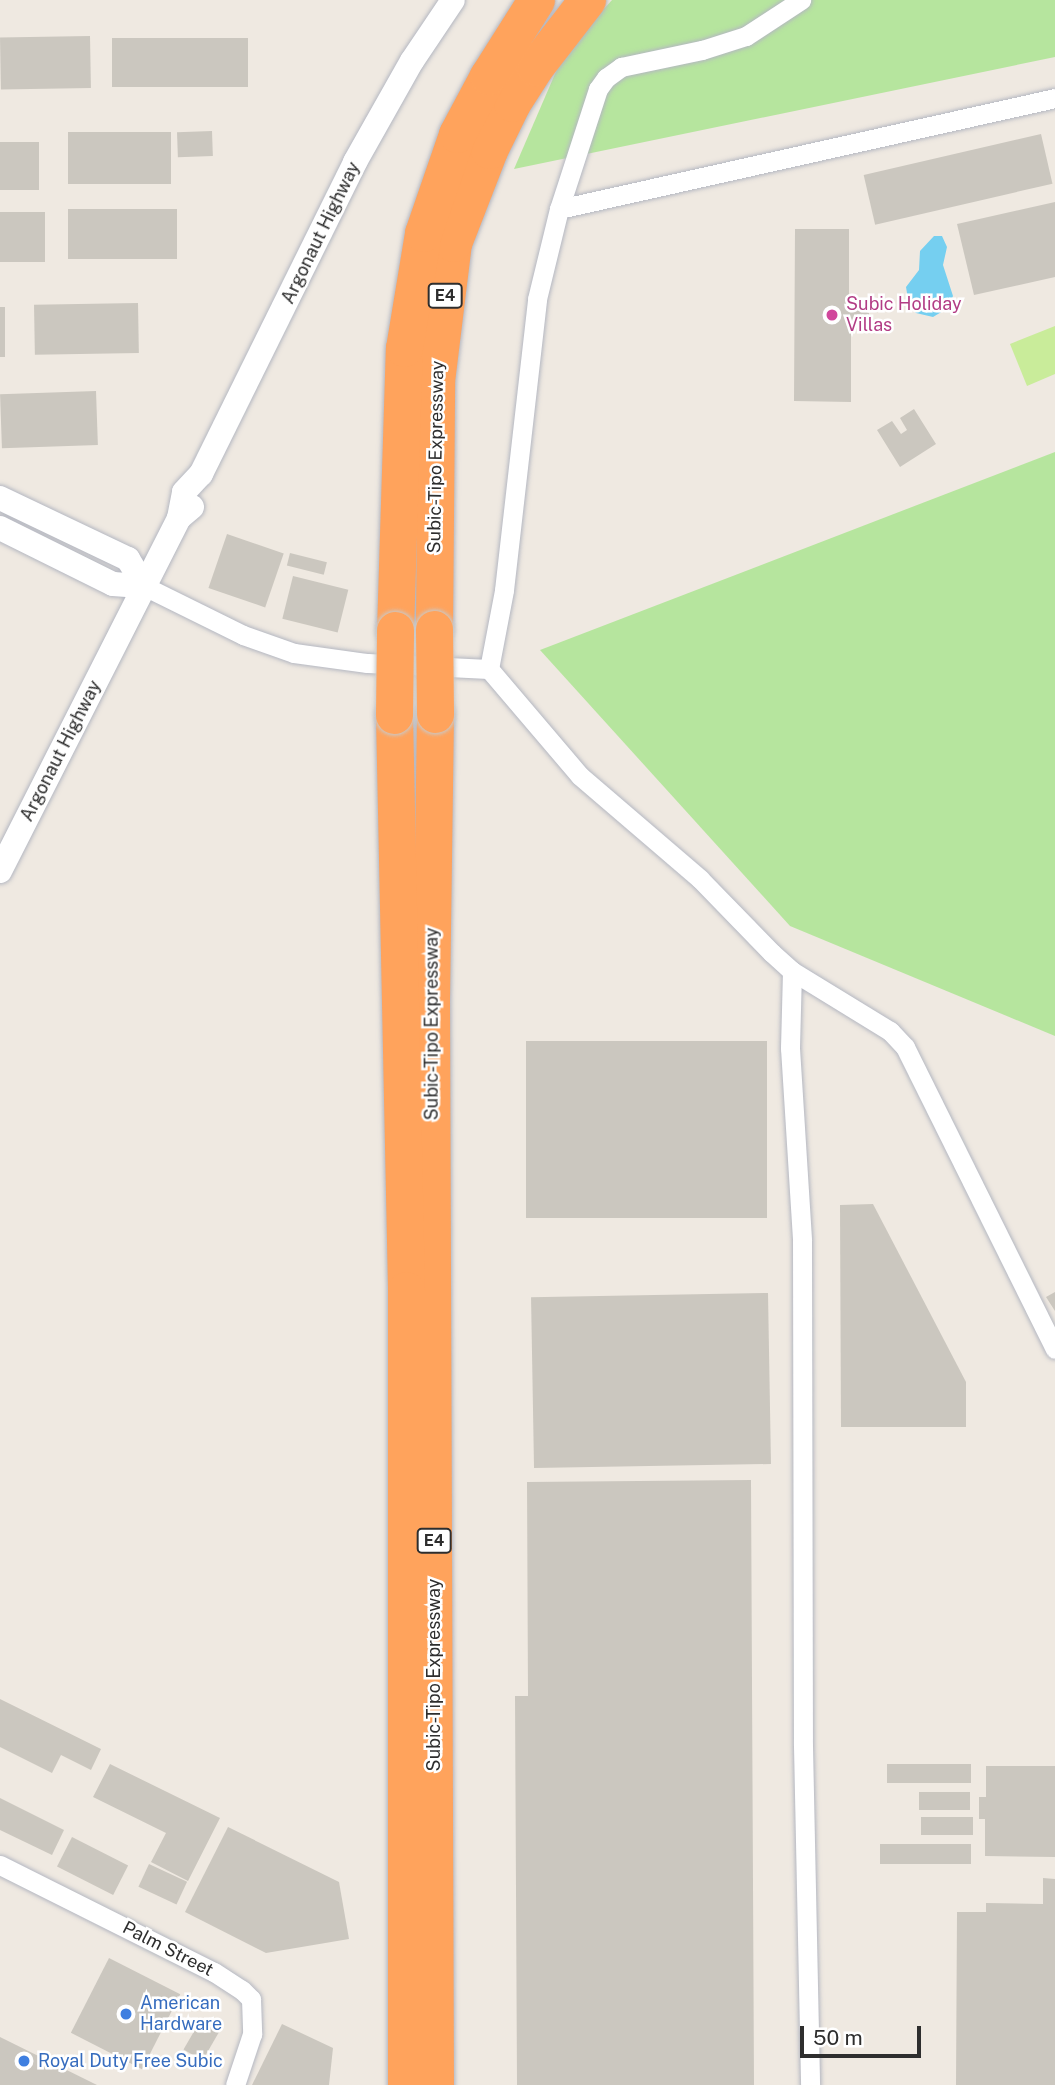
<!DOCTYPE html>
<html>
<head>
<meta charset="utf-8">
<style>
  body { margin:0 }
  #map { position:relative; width:1055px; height:2085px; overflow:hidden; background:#efe9e1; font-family:"Public Sans",sans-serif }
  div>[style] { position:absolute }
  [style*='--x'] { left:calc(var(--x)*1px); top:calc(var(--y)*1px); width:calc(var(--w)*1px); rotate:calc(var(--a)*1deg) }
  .green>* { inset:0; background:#b6e59e }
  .pitch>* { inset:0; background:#c9ec9a }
  .water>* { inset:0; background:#75cff0 }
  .building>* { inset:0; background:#cbc7bf; transform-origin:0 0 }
  .roads { filter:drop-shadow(0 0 2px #b4b7c1) drop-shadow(0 0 2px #b4b7c1) }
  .minor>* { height:19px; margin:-9.5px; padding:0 9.5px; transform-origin:9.5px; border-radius:9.5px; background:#fff }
  .tertiary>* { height:24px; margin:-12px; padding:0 12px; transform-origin:12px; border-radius:12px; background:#fff }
  .motorway>* { height:37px; margin:-18.5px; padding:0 18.5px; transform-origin:18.5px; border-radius:18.5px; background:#ffa35c }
  .bridges { filter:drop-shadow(0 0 2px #c9c9c9) drop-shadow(0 0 2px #c9c9c9) }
  .motorway-bridge>* { height:37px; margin:-18.5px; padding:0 18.5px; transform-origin:18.5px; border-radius:18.5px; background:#ffa35c }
  .dots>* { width:19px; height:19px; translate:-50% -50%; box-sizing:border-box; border:4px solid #fff; border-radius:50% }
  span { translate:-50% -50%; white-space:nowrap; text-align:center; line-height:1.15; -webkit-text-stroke:5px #fff; paint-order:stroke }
  .shield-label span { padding:2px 5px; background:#fff; border:2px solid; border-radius:5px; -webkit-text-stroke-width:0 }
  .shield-label { font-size:16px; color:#2e2e2e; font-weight:700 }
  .street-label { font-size:18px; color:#2e2e2e }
  .hotel-label { font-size:18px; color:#b23c85 }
  .left { translate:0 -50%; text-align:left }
  .shop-label { font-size:18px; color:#366cbe }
  .scale { position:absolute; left:800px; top:2026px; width:121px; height:32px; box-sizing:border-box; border:4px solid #2e2e2e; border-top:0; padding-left:9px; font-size:21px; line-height:24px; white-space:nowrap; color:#2e2e2e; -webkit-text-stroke:5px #fff; paint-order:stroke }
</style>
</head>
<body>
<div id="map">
  <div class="green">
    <i style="clip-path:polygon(612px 0,1055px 0,1055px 57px,514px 169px,564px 53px)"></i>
    <i style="clip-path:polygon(1055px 452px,1055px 1036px,790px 926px,540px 650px)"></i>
  </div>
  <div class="pitch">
    <i style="clip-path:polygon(1055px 326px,1055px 374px,1027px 386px,1010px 344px)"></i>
  </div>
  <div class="water">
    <i style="clip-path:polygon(934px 236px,942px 236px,947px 247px,943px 265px,953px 296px,948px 308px,933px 317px,916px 313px,909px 305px,906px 287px,919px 270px,920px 251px)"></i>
  </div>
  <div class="building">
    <i style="left:90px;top:36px;width:52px;height:90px;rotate:89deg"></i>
    <i style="left:112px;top:38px;width:136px;height:49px"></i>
    <i style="left:212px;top:131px;width:25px;height:35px;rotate:88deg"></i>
    <i style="left:68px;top:132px;width:103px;height:52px"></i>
    <i style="left:1041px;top:134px;width:51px;height:182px;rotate:77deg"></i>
    <i style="left:0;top:142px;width:39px;height:48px"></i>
    <i style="clip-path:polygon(1055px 202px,1055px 277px,974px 295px,957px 224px)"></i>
    <i style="left:68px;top:209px;width:109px;height:50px"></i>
    <i style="left:0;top:212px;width:45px;height:50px"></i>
    <i style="clip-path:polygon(795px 229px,849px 229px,849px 305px,869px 305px,869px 326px,851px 326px,851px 402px,794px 401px)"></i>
    <i style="left:138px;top:303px;width:50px;height:104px;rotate:89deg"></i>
    <i style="left:0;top:307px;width:5px;height:50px"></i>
    <i style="left:96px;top:391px;width:54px;height:96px;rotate:88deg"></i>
    <i style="clip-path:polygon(914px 409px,936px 444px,900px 467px,877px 430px,892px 421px,901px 434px,907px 430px,900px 418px)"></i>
    <i style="left:227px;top:534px;width:60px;height:57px;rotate:19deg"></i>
    <i style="left:290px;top:553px;width:38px;height:13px;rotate:14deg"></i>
    <i style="left:293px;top:576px;width:57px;height:44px;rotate:14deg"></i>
    <i style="left:767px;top:1041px;width:177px;height:241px;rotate:90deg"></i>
    <i style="clip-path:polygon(873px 1204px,966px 1382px,966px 1427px,841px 1427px,840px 1205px)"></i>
    <i style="clip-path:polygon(1055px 1292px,1055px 1311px,1046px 1297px)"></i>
    <i style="left:768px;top:1293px;width:171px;height:237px;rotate:89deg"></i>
    <i style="clip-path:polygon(751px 1480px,754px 2085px,517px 2085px,515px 1696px,528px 1696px,527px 1482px)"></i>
    <i style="clip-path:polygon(0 1699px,101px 1749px,91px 1770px,61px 1755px,52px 1773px,0 1747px)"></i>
    <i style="clip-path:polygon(110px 1764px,220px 1818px,188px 1881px,151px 1862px,166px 1833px,93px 1797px)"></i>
    <i style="left:887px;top:1764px;width:84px;height:19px"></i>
    <i style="clip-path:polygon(986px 1766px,1055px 1766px,1055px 1857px,985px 1856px,985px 1819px,979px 1819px,979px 1797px,986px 1797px)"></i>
    <i style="left:919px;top:1792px;width:51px;height:18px"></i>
    <i style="clip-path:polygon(0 1798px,64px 1830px,52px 1855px,0 1830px)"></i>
    <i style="left:921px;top:1817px;width:52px;height:18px"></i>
    <i style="clip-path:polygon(228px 1827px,339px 1882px,349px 1939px,266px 1953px,185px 1912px)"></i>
    <i style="left:72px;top:1837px;width:63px;height:33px;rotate:27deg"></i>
    <i style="left:880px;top:1844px;width:91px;height:20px"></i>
    <i style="left:149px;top:1864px;width:42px;height:25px;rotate:25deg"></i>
    <i style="clip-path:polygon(1043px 1878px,1055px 1879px,1055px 2085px,956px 2085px,957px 1912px,986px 1912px,986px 1903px,1043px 1904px)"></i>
    <i style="left:109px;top:1958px;width:80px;height:84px;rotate:27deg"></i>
    <i style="left:200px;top:2021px;width:22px;height:33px;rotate:30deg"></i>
    <i style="clip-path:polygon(282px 2024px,333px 2048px,329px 2085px,252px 2085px)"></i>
    <i style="clip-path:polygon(0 2037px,97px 2085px,0 2085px)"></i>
  </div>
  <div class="roads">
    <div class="minor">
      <i style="--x:559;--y:209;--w:508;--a:-12.61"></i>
      <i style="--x:144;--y:586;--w:110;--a:26.3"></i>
      <i style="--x:243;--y:635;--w:54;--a:19.4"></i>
      <i style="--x:294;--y:653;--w:74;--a:7.8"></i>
      <i style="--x:367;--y:663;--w:122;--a:2.8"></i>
      <i style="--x:489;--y:669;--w:140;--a:49.6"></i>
      <i style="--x:580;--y:776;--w:158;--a:40.6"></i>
      <i style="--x:700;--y:879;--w:103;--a:45.8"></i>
      <i style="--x:772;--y:953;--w:27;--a:42"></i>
      <i style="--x:792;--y:971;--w:115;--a:31.5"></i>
      <i style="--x:890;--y:1031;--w:22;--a:47"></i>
      <i style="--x:905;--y:1047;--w:337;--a:63.6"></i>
      <i style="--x:489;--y:669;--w:80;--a:-79.2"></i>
      <i style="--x:504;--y:590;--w:293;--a:-83.5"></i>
      <i style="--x:537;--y:299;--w:93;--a:-76.3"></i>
      <i style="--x:559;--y:209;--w:126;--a:-72"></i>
      <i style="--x:598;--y:89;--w:14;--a:-54"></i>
      <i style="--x:606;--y:78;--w:19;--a:-36"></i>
      <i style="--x:621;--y:67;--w:83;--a:-11.9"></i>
      <i style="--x:702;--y:50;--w:46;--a:-17.7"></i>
      <i style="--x:746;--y:36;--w:66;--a:-33.2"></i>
      <i style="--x:792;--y:971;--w:77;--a:91.5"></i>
      <i style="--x:790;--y:1048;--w:193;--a:86.4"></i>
      <i style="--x:802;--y:1241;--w:505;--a:89.89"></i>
      <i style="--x:803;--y:1746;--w:339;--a:88.8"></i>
      <i style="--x:0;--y:1865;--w:239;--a:26.6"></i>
      <i style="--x:214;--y:1972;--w:33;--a:33"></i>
      <i style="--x:242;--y:1990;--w:13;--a:45"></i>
      <i style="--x:251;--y:1999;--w:35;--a:88"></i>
      <i style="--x:252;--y:2034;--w:54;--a:108.4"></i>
    </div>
    <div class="tertiary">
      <i style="--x:0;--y:498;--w:142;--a:25.5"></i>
      <i style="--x:128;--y:559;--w:31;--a:59"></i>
      <i style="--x:179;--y:518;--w:26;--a:-79"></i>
      <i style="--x:184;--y:492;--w:25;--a:-47"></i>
      <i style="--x:201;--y:474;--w:348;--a:-63.7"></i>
      <i style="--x:355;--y:162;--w:116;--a:-60.6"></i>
      <i style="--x:412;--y:61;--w:73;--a:-56.1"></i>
      <i style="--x:0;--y:528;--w:126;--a:26.4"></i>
      <i style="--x:113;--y:584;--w:31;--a:4"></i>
      <i style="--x:0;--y:871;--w:396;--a:-63.1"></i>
      <i style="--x:179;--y:518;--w:17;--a:-40"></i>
    </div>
    <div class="motorway">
      <i style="--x:434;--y:629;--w:248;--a:-89.5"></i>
      <i style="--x:436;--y:381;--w:139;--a:-83"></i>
      <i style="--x:453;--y:243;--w:100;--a:-68.8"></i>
      <i style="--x:489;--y:150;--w:52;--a:-63.9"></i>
      <i style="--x:512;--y:103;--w:43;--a:-57.4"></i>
      <i style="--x:535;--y:67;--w:85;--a:-52.2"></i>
      <i style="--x:395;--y:630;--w:282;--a:-88.2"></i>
      <i style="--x:404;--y:348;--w:117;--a:-80.6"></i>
      <i style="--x:423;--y:233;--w:105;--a:-71"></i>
      <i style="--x:457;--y:134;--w:66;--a:-61.9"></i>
      <i style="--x:488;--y:76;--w:90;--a:-57.7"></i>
      <i style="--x:435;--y:714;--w:283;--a:90.8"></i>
      <i style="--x:431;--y:997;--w:1088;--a:89.79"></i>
      <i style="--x:394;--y:715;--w:575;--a:88.8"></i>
      <i style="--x:406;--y:1290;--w:795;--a:90"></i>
    </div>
  </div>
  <div class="bridges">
    <div class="motorway-bridge">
      <i style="--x:434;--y:629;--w:85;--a:89.3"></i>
      <i style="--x:394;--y:715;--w:85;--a:-89.3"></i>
    </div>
  </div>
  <div class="dots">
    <i style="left:832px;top:315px;background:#d1479c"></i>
    <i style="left:126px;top:2014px;background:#3f7fe0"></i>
    <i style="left:24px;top:2061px;background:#3f7fe0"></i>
  </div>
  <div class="shield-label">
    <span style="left:445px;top:296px">E4</span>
    <span style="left:434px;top:1541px">E4</span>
  </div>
  <div class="street-label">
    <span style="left:321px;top:233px;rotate:-64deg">Argonaut Highway</span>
    <span style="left:436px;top:457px;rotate:-89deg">Subic-Tipo Expressway</span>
    <span style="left:61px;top:751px;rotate:-63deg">Argonaut Highway</span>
    <span style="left:432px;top:1024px;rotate:-90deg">Subic-Tipo Expressway</span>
    <span style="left:434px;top:1675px;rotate:-90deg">Subic-Tipo Expressway</span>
    <span style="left:168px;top:1949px;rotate:27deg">Palm Street</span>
  </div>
  <div class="hotel-label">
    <span class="left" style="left:846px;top:315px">Subic Holiday<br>Villas</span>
  </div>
  <div class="shop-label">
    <span class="left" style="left:140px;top:2014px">American<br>Hardware</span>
    <span class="left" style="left:38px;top:2061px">Royal Duty Free Subic</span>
  </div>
  <div class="scale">50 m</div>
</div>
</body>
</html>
